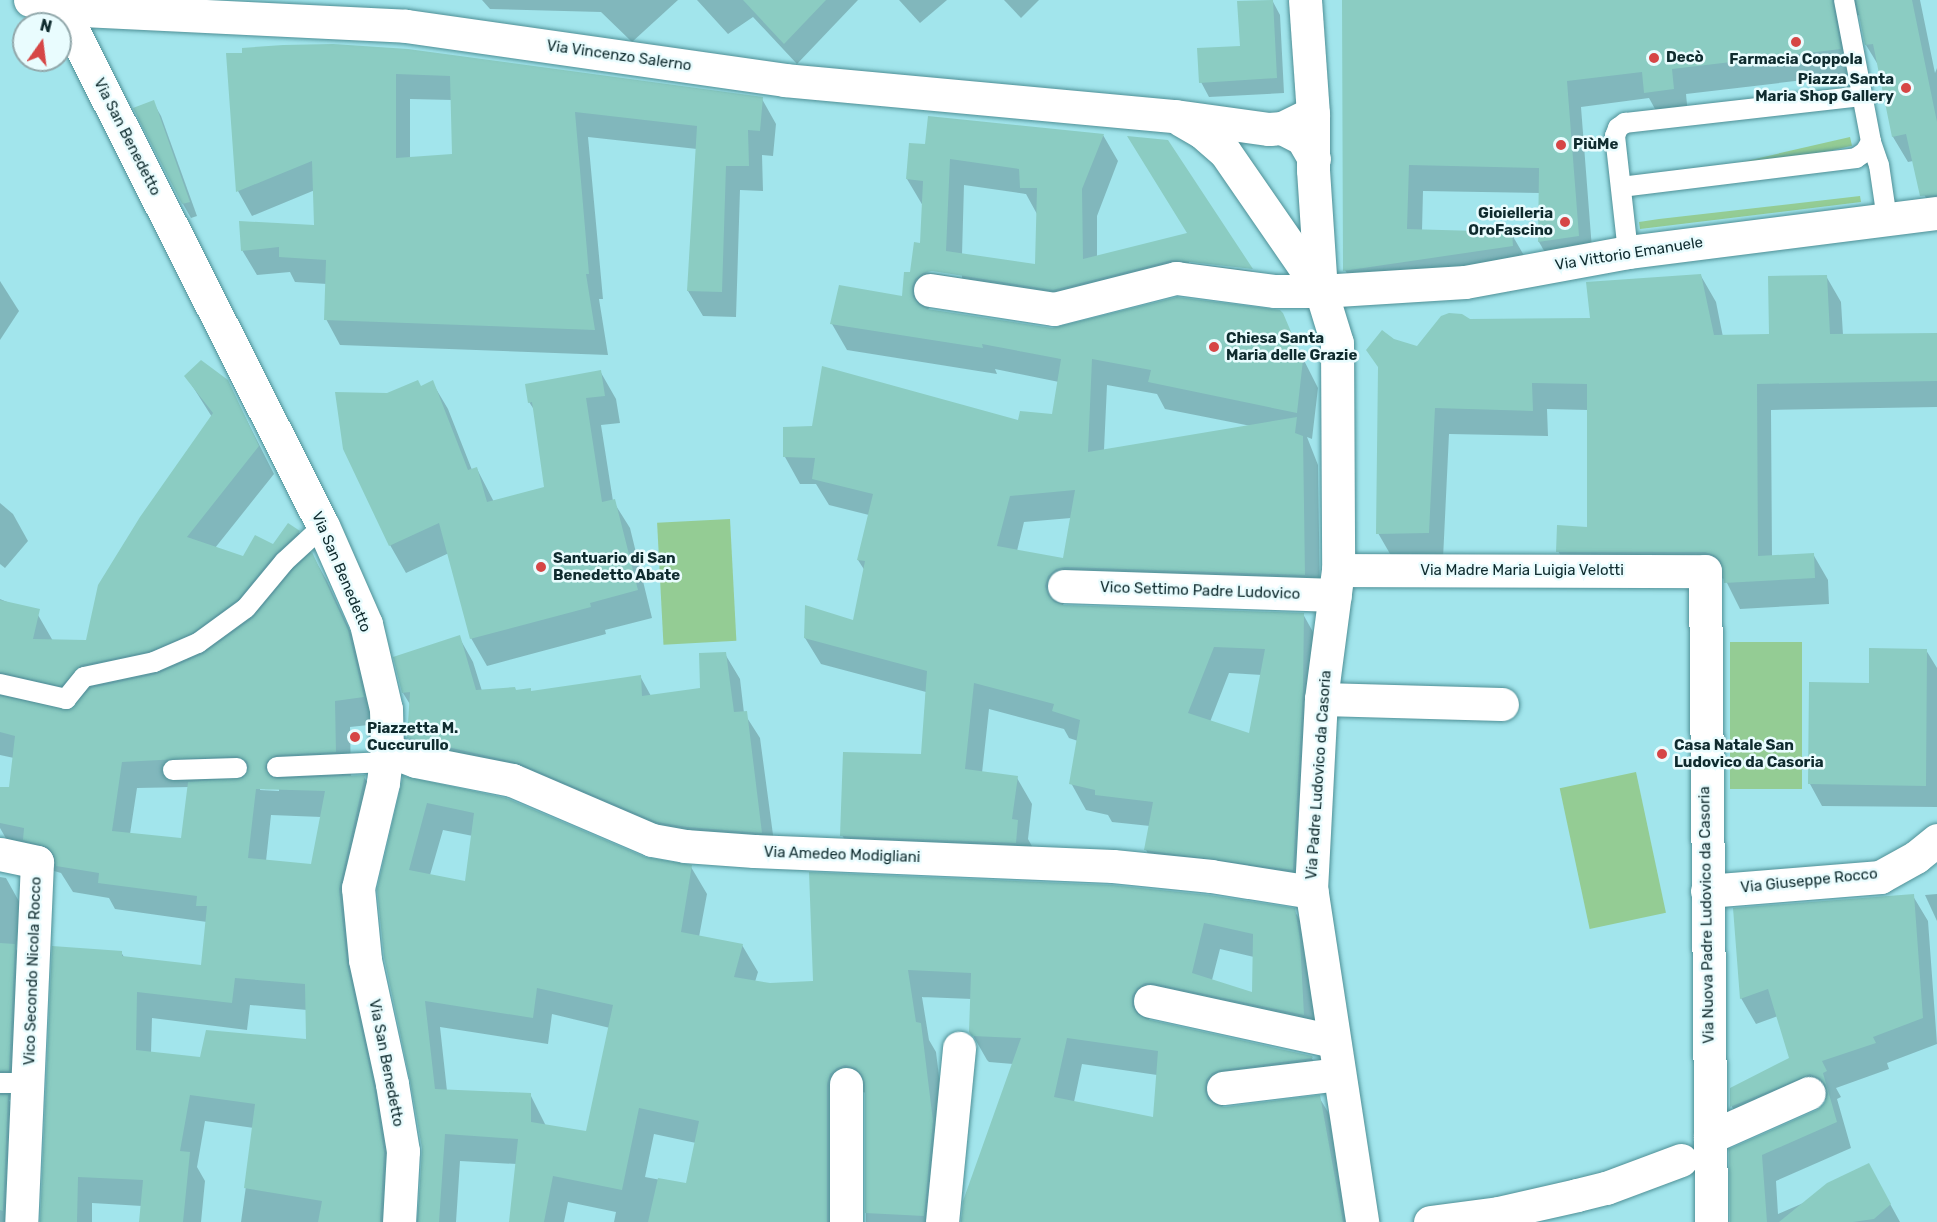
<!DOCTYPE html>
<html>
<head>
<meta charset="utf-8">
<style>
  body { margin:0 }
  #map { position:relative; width:1937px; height:1222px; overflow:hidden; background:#a2e5ec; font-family:Rubik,sans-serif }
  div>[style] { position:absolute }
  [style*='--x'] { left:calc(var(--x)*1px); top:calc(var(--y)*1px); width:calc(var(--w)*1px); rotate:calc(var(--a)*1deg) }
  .green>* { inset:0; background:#94cc94; transform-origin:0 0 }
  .shadow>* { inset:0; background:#0003 }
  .building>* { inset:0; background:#8bccc2 }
  .roads { filter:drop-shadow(0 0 2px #4e8f96) drop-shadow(0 0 2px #4e8f96) }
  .lane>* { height:20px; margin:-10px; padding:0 10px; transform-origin:10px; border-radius:10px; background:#fff }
  .street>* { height:33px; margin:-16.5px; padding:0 16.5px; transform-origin:16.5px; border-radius:16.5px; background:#fff }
  .secondary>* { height:33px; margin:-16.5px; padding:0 16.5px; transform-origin:16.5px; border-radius:16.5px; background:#fff }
  .dots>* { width:16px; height:16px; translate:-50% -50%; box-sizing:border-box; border:3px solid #e9fcfe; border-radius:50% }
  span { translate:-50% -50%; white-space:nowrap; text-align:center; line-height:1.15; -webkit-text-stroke:5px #e9fcfe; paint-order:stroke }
  .street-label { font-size:15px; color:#0f2b2e }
  .poi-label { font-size:15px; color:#0f2b2e; font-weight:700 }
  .left { translate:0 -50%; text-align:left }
  .right { translate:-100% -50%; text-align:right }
  .north { position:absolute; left:12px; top:12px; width:60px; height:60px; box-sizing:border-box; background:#e9fcfe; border:2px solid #92a8ab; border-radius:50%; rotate:14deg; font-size:16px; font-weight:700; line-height:24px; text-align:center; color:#0f2b2e }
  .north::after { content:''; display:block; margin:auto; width:21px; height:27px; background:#d64646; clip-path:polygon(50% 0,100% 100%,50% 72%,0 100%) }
</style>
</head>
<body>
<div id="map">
  <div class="green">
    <i style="left:1850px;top:137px;width:9px;height:222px;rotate:77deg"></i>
    <i style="clip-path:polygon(1860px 196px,1861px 202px,1640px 229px,1639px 222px,1659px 219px)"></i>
    <i style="left:730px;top:519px;width:122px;height:73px;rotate:87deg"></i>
    <i style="left:1802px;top:642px;width:147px;height:72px;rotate:90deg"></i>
    <i style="left:1636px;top:772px;width:144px;height:78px;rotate:78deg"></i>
  </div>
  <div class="shadow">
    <i style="clip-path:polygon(482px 0,678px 0,632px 42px,601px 12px,490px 9px)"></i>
    <i style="clip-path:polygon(697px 0,858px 0,797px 64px,753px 17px,728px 34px)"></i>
    <i style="clip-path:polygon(899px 0,947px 0,920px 23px)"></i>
    <i style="clip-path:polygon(1004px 0,1039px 0,1021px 18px)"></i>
    <i style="clip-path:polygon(1272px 0,1280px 15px,1284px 93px,1209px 97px,1201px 82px,1242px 47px)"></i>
    <i style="clip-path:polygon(1344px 0,1920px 0,1935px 73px,1937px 68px,1937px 209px,1933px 210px,1918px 184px,1913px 161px,1908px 162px,1893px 137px,1880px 68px,1866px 45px,1860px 15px,1851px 16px,1855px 74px,1686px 94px,1688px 115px,1660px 118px,1649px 98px,1581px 107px,1593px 262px,1554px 268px,1539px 242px,1540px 193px,1423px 191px,1422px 231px,1511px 233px,1526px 259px,1360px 296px,1345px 270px)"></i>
    <i style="clip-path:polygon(evenodd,227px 54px,762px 99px,776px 124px,773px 156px,762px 155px,763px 191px,740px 190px,736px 317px,703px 316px,688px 291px,697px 149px,588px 137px,603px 299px,599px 299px,608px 355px,340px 345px,326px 319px,327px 284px,295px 282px,290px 272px,257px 275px,242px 250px,316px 226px,315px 190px,252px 216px,238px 191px,227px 54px,410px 99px,452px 100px,453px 155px,410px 159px,410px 99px)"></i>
    <i style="clip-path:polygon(153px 102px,161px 116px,197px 216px,191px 218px,183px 204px)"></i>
    <i style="clip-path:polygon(evenodd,1103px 135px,1118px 161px,1097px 216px,1097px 257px,1189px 235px,1250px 267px,1189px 260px,1189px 263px,1252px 271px,1266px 295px,1188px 286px,930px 306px,928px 310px,1052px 329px,1279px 311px,1318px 388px,1312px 439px,1307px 437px,1318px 465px,1320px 601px,1070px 596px,1062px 606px,1303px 614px,1318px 641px,1308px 896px,1161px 877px,1146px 850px,1150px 826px,1112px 822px,1108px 815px,1086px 810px,1071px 783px,1078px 741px,1069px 738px,1064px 729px,989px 709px,982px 773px,1017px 778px,1032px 804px,1028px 839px,1033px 848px,857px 862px,842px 835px,922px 756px,926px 692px,821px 664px,805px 638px,855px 622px,865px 571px,858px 560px,869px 515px,829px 505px,816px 484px,800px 484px,785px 457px,1053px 415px,1059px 382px,995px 369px,997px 374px,847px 350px,832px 324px,903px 298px,921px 244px,923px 206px,907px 179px,926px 146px,1103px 135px,964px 185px,1026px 194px,1037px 214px,1037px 265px,962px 255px,964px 185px,1103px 135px,925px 269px,962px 274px,962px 278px,925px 272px,925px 269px,1103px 135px,1107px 385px,1157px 394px,1165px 409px,1251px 426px,1104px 450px,1107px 385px,1103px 135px,1071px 518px,1064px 560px,1017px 551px,1024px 522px,1071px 518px,1103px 135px,1229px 673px,1262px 675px,1250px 735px,1210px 722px,1229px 673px)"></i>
    <i style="clip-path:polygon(1701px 276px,1716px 302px,1723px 337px,1770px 336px,1826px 276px,1841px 302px,1843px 335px,1937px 334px,1937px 407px,1771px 410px,1772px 557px,1813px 554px,1828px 580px,1829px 604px,1740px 609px,1725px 579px,1721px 578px,1573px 577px,1558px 551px,1588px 528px,1588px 410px,1547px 409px,1548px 436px,1449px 434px,1443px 559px,1393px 559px,1378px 533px,1393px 340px,1418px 348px,1469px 320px,1592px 319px)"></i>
    <i style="clip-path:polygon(0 281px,19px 311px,0 340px)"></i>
    <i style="clip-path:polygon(600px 371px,616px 399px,620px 423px,601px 425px,613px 501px,630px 528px,652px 618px,605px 630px,606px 634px,487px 666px,471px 638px,449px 553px,406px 573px,390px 545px,387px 394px,421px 387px,432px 382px,448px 409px,472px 470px,477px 469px,494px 502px,546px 488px,535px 411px,529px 402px)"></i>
    <i style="clip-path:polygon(evenodd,186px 376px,227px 381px,274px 474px,215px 548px,244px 558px,299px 532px,327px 581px,363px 659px,378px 724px,350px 727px,351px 777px,364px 777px,380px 803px,354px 918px,388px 1116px,397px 1222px,241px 1222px,254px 1128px,205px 1121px,197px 1167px,205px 1181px,201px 1222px,141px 1222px,142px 1206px,92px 1203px,92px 1222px,41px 1222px,121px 952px,124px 957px,203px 967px,207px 922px,115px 909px,109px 898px,73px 892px,61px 873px,40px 867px,12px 849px,0 828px,0 805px,10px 789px,14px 758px,0 755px,0 599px,38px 615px,53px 641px,87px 641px,212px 417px,186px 376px,189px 787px,182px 840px,130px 834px,137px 788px,189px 787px,186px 376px,260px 787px,279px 788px,279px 791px,260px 790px,260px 787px,186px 376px,271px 815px,321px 817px,312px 865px,266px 861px,271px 815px,186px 376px,250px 1005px,307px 1010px,307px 1041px,201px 1059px,151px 1053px,152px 1018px,247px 1030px,250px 1005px)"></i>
    <i style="clip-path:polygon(0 503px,13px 514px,28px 541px,5px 568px,0 564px)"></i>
    <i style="clip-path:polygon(459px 637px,473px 662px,482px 691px,532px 692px,640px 676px,651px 696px,701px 689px,725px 654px,740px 679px,744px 713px,760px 738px,776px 857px,424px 763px,409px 737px,411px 706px,403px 693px)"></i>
    <i style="clip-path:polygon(1926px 650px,1937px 668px,1937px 807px,1822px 806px,1810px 784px,1811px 684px,1871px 684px)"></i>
    <i style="clip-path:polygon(evenodd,404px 778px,644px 859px,691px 867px,707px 894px,699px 937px,742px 945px,758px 972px,755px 982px,770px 984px,814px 982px,810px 874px,1294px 910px,1310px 937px,1318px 1042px,1151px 1016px,1148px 1021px,1311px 1057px,1327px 1084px,1228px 1100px,1221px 1108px,1319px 1097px,1335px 1124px,1354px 1222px,961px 1222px,964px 1202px,1013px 1064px,989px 1062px,987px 1060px,971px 1032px,972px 999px,922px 997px,929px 1040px,936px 1052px,948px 1149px,941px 1222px,866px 1222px,866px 1093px,863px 1092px,852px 1095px,842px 1222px,614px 1222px,616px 1212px,568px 1202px,564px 1222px,510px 1222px,517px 1164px,460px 1161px,456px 1222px,417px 1222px,423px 1152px,404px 778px,443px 830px,473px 836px,466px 882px,430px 875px,443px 830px,404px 778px,1220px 949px,1254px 957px,1253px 994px,1212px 980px,1220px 949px,404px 778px,552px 1014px,610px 1028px,587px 1132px,546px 1126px,530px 1094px,447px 1091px,440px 1027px,548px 1044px,552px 1014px,404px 778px,1082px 1064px,1157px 1075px,1154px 1119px,1074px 1102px,1082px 1064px,404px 778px,654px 1134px,696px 1143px,687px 1185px,645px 1177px,654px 1134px)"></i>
    <i style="clip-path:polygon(0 877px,6px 878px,21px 905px,16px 949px,29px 972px,24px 1098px,9px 1100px,23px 1124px,18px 1222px,0 1222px)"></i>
    <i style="clip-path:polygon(1937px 894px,1937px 921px,1925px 895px)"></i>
    <i style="clip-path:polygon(1913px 896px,1928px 921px,1937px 1044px,1887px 1063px,1889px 1069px,1836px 1088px,1841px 1097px,1837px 1099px,1851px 1148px,1776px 1181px,1778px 1214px,1808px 1201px,1883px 1191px,1900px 1222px,1731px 1222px,1731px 1150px,1817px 1111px,1828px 1099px,1747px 1132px,1732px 1107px,1731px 1089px,1791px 1059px,1778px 1016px,1756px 1024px,1741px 998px)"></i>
  </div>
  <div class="building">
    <i style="clip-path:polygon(743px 0,826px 0,784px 44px)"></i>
    <i style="clip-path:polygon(1273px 0,1277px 78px,1199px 83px,1197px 48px,1240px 46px,1237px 1px)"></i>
    <i style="clip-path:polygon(1342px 0,1832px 0,1841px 49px,1672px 69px,1674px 89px,1644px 93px,1642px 72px,1567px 81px,1579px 236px,1538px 242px,1539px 168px,1409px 165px,1407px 229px,1512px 232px,1513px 246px,1343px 271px)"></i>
    <i style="clip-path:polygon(1856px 0,1912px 0,1937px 122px,1937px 195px,1920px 196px,1906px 134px,1892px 137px,1873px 44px,1865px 45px)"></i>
    <i style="clip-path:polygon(evenodd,333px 44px,408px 49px,763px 97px,760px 131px,748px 130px,749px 166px,726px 166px,722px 292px,687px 291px,697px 126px,575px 112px,589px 274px,586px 274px,595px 330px,324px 320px,326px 260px,279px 257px,279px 247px,241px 251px,239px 221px,314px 225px,312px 161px,236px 192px,226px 53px,242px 53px,242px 48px,283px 45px,333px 44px,396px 74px,450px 76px,452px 154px,396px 158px,396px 74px)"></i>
    <i style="clip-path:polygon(154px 100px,190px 202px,182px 204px,133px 108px)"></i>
    <i style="clip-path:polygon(evenodd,928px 116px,1104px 134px,1082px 189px,1083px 259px,1187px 233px,1127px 136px,1168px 140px,1253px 269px,1172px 260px,1053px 290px,932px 271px,923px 273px,915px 279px,912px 287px,913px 297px,919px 305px,927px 309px,1052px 328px,1177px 297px,1280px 310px,1283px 313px,1303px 360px,1297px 413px,1148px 382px,1151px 370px,1092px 359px,1088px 452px,1297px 417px,1295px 433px,1303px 436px,1305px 575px,1065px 567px,1056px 569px,1048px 576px,1045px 586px,1048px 595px,1054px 602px,1063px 605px,1304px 613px,1303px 690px,1293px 870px,1144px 850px,1153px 802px,1095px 795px,1095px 790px,1069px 784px,1080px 720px,1052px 711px,1054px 704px,974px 683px,965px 769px,1018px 776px,1012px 819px,1018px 820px,1016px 843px,840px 836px,843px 752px,921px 754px,927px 671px,804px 638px,805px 605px,853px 620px,865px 561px,857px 560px,873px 494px,812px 479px,815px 458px,783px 457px,783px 427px,812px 426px,822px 366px,1018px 420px,1020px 411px,1052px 414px,1061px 359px,982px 344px,983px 348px,830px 324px,839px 285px,902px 296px,904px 272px,910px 272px,914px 242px,920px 243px,923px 181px,906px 179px,909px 143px,925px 144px,928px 116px,950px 159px,1019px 169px,1020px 188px,1037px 188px,1035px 264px,946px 251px,950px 159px,928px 116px,1075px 490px,1063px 558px,997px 546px,1010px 496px,1075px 490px,928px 116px,1214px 647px,1265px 649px,1249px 733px,1188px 713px,1214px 647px)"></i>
    <i style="clip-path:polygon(1701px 274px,1714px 335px,1769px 334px,1768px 276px,1827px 275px,1830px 334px,1937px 333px,1937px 381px,1757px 384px,1758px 556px,1814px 553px,1815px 578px,1724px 583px,1721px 561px,1714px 555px,1705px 552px,1556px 552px,1557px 525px,1587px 527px,1587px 384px,1532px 383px,1533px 411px,1435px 408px,1429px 533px,1376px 534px,1378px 367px,1366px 350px,1382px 330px,1394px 339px,1417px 346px,1441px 316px,1449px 313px,1462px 314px,1470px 319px,1590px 318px,1586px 282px)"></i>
    <i style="clip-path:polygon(201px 360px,228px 380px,259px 446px,187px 537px,243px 556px,255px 535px,273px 544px,288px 523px,300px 531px,275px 554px,238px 599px,192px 633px,150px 651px,81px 665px,61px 686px,0 672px,0 600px,40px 609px,33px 639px,86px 640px,98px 585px,140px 517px,213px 413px,184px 376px)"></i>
    <i style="clip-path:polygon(601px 370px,605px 396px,586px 398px,602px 502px,615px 499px,638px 590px,590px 603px,591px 607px,470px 639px,439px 523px,389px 546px,343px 449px,335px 392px,387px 393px,418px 380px,421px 386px,433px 380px,468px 470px,477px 467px,487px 502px,544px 487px,532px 402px,528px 403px,525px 384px)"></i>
    <i style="clip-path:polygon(evenodd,312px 552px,348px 630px,364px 697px,335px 701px,336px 752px,276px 755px,267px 761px,265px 768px,271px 777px,278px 779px,365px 775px,339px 889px,347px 964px,374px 1088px,384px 1152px,380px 1222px,318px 1222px,322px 1201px,244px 1188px,255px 1104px,190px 1095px,180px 1151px,190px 1152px,183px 1222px,139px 1222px,143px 1180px,78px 1177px,77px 1222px,40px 1222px,52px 946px,122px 951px,122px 956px,201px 965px,207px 906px,196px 906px,197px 896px,98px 883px,99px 873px,56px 866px,54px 855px,48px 847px,23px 840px,24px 828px,0 823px,0 787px,9px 787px,15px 736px,0 732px,0 696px,69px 710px,91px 688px,157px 674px,203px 654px,253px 618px,293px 570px,312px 552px,237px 756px,247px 761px,249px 767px,243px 778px,188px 782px,181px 838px,112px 831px,122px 762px,237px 756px,312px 552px,256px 789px,325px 791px,311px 864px,248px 858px,256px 789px,312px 552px,235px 978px,305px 984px,306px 1039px,206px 1030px,200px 1057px,136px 1050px,137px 992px,232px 1003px,235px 978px)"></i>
    <i style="clip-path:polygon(460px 635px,476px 690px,515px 687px,516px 690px,531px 688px,531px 691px,641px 675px,642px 696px,700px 688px,699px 653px,726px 652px,734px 712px,747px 711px,762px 833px,687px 827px,657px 822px,519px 763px,407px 738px,410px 692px,402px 693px,393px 657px)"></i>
    <i style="clip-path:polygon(1869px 648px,1927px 649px,1926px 786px,1808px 784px,1809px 682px,1869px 683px)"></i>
    <i style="clip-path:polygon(evenodd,403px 776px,506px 798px,645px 857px,692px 865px,681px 932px,743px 944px,734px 977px,770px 983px,813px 981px,809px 872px,1112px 885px,1209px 895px,1295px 908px,1300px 939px,1304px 1015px,1153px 983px,1145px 983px,1137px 988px,1132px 996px,1132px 1006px,1137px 1014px,1146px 1019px,1312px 1056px,1313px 1058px,1220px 1070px,1212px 1073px,1206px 1080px,1205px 1091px,1208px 1100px,1215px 1105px,1225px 1107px,1320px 1095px,1343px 1222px,961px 1222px,963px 1201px,1021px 1038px,972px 1036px,969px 1032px,971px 973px,908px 970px,916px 1022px,921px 1023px,933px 1121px,924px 1216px,865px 1213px,865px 1083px,862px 1075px,856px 1068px,845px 1065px,837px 1068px,830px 1074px,827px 1084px,827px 1222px,648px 1222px,658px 1178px,686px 1183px,699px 1121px,639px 1108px,622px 1190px,553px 1176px,544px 1222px,509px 1222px,518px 1139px,445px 1134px,439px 1222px,418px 1222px,422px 1148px,410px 1080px,384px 957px,377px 889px,403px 776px,427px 803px,474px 813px,465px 881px,409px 870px,427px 803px,403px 776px,1204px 923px,1253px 934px,1252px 992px,1192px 973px,1204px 923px,403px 776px,537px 988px,613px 1005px,586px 1131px,531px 1122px,531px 1093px,435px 1089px,425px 1001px,533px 1018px,537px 988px,403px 776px,1067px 1038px,1158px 1051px,1153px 1117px,1054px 1097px,1067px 1038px)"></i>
    <i style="clip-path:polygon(1914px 894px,1923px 1018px,1873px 1037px,1876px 1043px,1822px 1061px,1827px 1071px,1823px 1073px,1837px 1122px,1762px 1155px,1767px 1222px,1730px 1222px,1729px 1149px,1817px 1110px,1824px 1104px,1828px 1094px,1826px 1085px,1820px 1078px,1810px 1074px,1730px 1107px,1730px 1088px,1789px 1058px,1768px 989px,1740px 999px,1733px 908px)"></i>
    <i style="clip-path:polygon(0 943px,15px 944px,9px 1071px,0 1071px)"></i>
    <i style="clip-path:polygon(0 1095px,8px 1095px,3px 1211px,0 1210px)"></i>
    <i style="clip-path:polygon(1869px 1163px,1891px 1204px,1874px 1219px,1853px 1222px,1779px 1222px,1827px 1183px)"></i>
  </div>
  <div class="roads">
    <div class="lane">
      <i style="--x:1844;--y:0;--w:145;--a:79.2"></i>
      <i style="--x:1871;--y:142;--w:24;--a:71"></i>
      <i style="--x:1879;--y:165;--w:55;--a:81.6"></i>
      <i style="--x:1621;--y:187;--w:237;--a:-7"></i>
      <i style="--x:1856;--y:158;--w:11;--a:-34"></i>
      <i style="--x:1865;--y:152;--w:12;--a:-59"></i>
      <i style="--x:1628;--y:252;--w:117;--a:-96.4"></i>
      <i style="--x:1615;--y:136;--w:9;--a:-69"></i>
      <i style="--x:1618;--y:128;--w:9;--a:-36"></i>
      <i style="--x:1625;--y:123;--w:239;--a:-6.5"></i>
      <i style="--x:0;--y:684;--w:68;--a:12.8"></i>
      <i style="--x:66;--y:699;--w:28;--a:-51"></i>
      <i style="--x:84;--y:677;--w:72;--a:-12.1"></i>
      <i style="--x:154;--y:662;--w:48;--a:-23.4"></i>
      <i style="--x:198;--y:643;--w:59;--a:-36.1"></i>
      <i style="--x:246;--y:608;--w:60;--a:-50.4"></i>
      <i style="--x:284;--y:562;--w:53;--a:-42.7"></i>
      <i style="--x:277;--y:767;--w:109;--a:-2.6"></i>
      <i style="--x:173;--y:770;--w:64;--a:-1.8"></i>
      <i style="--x:0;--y:1083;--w:28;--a:0"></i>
    </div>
    <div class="street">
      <i style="--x:1305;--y:0;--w:113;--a:86"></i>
      <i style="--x:62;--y:9;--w:579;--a:63.21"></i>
      <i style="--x:323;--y:526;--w:107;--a:66.3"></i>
      <i style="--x:366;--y:624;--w:87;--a:76.8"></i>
      <i style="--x:386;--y:709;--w:41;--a:88.6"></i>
      <i style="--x:387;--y:750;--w:33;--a:97"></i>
      <i style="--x:383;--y:783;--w:108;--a:103.4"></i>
      <i style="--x:358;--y:888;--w:72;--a:84.4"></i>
      <i style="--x:365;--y:960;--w:127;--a:77.7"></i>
      <i style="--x:392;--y:1084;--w:68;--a:80.7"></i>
      <i style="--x:403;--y:1151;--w:71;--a:93.2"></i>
      <i style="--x:930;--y:290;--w:125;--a:8.7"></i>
      <i style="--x:1054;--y:309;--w:126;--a:-14.3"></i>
      <i style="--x:1176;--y:278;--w:100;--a:7.5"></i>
      <i style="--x:1275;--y:291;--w:46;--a:0"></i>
      <i style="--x:1321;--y:291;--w:54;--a:72.9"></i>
      <i style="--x:1337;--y:343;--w:227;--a:89.7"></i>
      <i style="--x:1338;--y:570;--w:130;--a:97.5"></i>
      <i style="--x:1321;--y:699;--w:188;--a:93"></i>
      <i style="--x:1311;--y:887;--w:339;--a:81.3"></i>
      <i style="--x:1338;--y:570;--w:367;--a:0.2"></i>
      <i style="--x:1705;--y:571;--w:651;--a:89.47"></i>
      <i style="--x:1064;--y:586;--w:271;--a:1.9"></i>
      <i style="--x:1321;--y:699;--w:181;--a:1.6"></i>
      <i style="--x:387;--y:750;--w:31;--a:21"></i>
      <i style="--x:416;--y:761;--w:98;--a:11.2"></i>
      <i style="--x:512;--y:780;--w:152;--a:23.2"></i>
      <i style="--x:652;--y:840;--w:34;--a:10"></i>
      <i style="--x:685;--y:846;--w:69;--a:4.1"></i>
      <i style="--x:754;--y:851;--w:359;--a:2.4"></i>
      <i style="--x:1113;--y:866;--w:99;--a:5.8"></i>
      <i style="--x:1211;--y:876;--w:102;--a:9"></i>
      <i style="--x:0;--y:854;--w:38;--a:12"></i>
      <i style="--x:37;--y:862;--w:360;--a:92.5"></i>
      <i style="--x:1707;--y:891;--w:174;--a:-4.6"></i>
      <i style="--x:1880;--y:877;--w:41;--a:-29.1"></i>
      <i style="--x:1916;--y:857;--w:27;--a:-39"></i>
      <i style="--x:1150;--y:1001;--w:187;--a:12.3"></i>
      <i style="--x:846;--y:1084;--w:138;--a:90"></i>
      <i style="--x:1223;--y:1088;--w:116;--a:-6.9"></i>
      <i style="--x:1710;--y:1137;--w:108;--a:-24"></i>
      <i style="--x:942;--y:1222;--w:175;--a:-84.4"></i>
      <i style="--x:1430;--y:1222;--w:69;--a:-7.5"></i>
      <i style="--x:1498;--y:1213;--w:81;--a:-12.8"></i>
      <i style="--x:1577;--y:1195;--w:30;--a:-14"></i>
      <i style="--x:1606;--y:1188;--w:80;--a:-20.5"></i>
    </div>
    <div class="secondary">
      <i style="--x:30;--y:0;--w:33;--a:16"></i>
      <i style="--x:62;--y:9;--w:344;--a:2.8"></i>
      <i style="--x:406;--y:26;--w:382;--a:8.1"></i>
      <i style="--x:784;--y:80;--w:393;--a:5.3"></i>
      <i style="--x:1175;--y:116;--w:95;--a:7.9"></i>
      <i style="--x:1269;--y:129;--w:13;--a:-4"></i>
      <i style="--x:1282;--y:128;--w:22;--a:27"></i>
      <i style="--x:1302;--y:138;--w:24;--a:60"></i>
      <i style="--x:1181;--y:120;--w:24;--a:30"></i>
      <i style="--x:1202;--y:132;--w:30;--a:41"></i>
      <i style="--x:1225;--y:152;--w:169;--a:55.4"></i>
      <i style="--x:1282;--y:128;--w:34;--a:-26"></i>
      <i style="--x:1313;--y:113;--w:57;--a:90"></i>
      <i style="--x:1313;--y:170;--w:119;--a:86.2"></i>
      <i style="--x:1321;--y:291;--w:144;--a:-3.6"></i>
      <i style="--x:1465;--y:282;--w:166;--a:-10.4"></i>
      <i style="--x:1628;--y:252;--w:311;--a:-7.2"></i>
    </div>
  </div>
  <div class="dots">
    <i style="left:1796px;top:42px;background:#d64646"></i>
    <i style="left:1654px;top:58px;background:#d64646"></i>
    <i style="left:1906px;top:88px;background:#d64646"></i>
    <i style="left:1561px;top:145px;background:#d64646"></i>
    <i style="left:1565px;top:222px;background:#d64646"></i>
    <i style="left:1214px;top:347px;background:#d64646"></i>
    <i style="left:541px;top:567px;background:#d64646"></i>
    <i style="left:355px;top:737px;background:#d64646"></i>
    <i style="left:1662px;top:754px;background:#d64646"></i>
  </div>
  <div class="street-label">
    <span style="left:619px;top:56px;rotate:8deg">Via Vincenzo Salerno</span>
    <span style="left:127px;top:137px;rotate:63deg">Via San Benedetto</span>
    <span style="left:1629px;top:254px;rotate:-9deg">Via Vittorio Emanuele</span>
    <span style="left:1522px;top:571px">Via Madre Maria Luigia Velotti</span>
    <span style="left:341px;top:572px;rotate:67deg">Via San Benedetto</span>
    <span style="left:1200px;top:591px;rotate:2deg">Vico Settimo Padre Ludovico</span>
    <span style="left:1319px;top:775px;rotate:-86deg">Via Padre Ludovico da Casoria</span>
    <span style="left:842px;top:855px;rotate:2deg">Via Amedeo Modigliani</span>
    <span style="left:1809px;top:881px;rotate:-6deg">Via Giuseppe Rocco</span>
    <span style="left:1707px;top:915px;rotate:-91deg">Via Nuova Padre Ludovico da Casoria</span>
    <span style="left:33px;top:971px;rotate:-88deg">Vico Secondo Nicola Rocco</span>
    <span style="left:386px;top:1063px;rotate:79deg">Via San Benedetto</span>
  </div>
  <div class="poi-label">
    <span class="left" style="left:1666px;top:58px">Decò</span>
    <span style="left:1796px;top:60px">Farmacia Coppola</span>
    <span class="right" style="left:1894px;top:88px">Piazza Santa<br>Maria Shop Gallery</span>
    <span class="left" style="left:1573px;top:145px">PiùMe</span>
    <span class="right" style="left:1553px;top:222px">Gioielleria<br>OroFascino</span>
    <span class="left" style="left:1226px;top:347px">Chiesa Santa<br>Maria delle Grazie</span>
    <span class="left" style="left:553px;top:567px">Santuario di San<br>Benedetto Abate</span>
    <span class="left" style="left:367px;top:737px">Piazzetta M.<br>Cuccurullo</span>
    <span class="left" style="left:1674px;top:754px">Casa Natale San<br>Ludovico da Casoria</span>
  </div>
  <div class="north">N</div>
</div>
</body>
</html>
